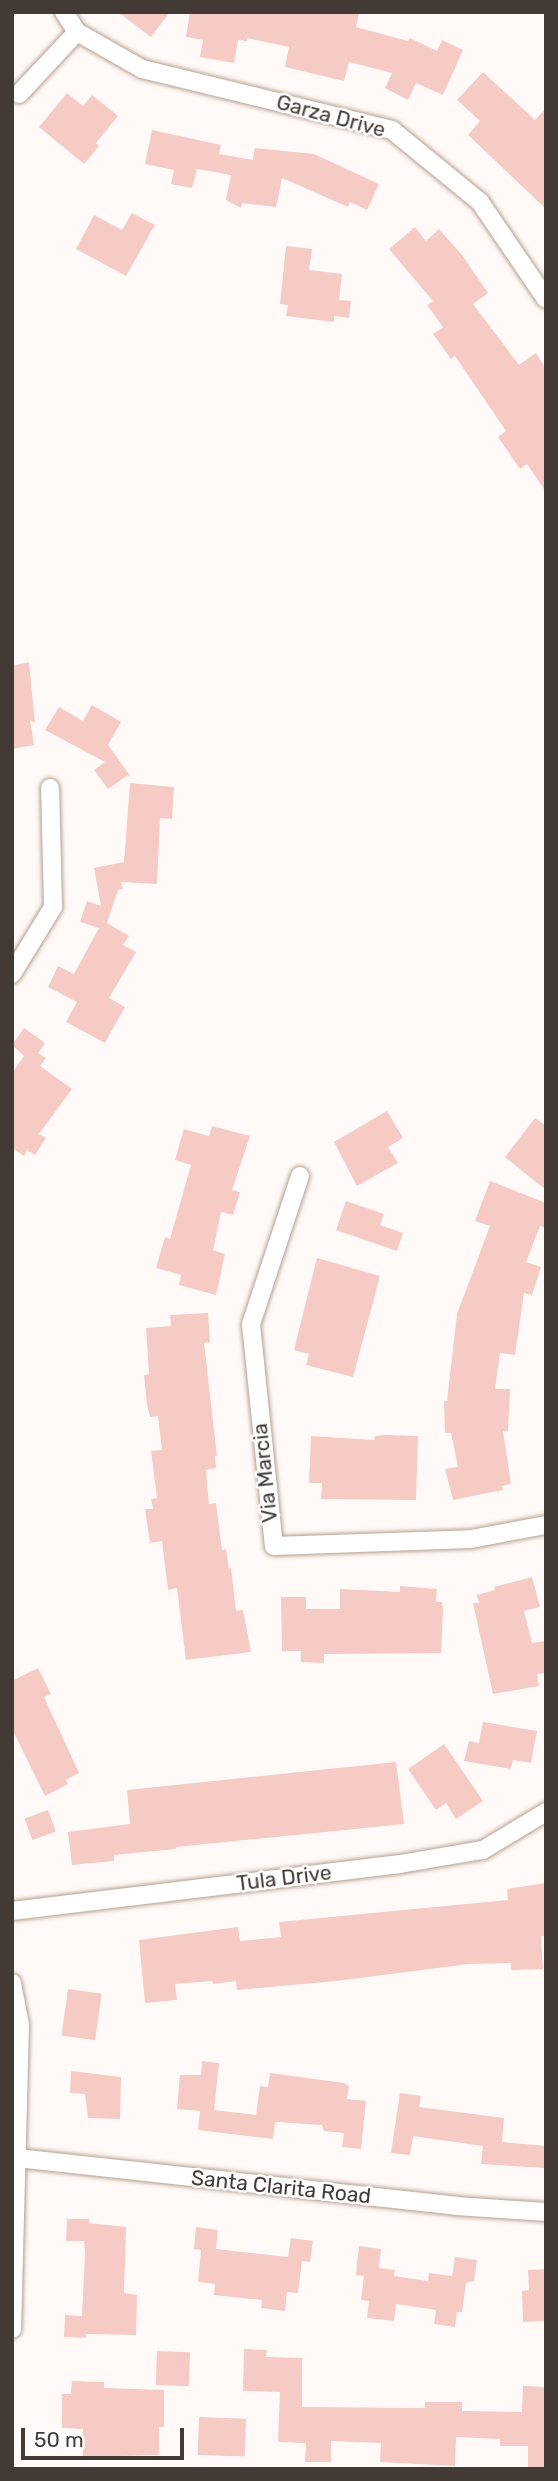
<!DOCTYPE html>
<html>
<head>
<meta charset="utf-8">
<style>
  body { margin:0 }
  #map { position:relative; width:558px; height:2481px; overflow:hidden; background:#fffaf7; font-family:Rubik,sans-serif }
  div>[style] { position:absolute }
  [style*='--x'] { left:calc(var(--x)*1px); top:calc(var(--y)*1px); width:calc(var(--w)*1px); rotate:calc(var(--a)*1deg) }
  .building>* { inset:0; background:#f6cac5; transform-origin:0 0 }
  .roads { filter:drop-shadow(0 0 2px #b59f91) drop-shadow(0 0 2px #b59f91) }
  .minor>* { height:18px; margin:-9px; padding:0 9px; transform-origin:9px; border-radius:9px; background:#fff }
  span { translate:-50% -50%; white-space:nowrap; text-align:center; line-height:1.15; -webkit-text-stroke:5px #fff; paint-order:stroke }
  .street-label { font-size:21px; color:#443a35 }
  .frame { position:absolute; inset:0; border:14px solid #443a35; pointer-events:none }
  .scale { position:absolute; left:21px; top:2428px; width:163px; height:32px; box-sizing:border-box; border:4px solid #443a35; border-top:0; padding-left:9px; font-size:21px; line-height:24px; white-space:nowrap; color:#443a35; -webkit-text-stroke:5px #fff; paint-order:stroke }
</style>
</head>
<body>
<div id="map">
  <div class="building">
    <i style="clip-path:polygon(118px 12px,170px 12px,151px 37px)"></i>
    <i style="clip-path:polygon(190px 12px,359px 12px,356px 27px,408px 41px,410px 38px,437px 51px,442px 40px,463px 50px,443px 95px,416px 83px,408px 100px,385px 88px,392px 73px,349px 62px,344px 81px,285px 67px,289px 47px,247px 38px,247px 41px,238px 40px,234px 63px,200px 57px,203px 40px,186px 37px)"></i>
    <i style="clip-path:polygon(483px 72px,535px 120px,546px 108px,546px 209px,468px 135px,480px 121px,457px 100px)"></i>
    <i style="clip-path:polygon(67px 93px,83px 106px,92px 95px,118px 116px,96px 143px,99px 146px,84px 164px,39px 127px)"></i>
    <i style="clip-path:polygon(152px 130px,221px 145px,219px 154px,253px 160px,255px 148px,314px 154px,379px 184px,367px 210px,350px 202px,348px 207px,282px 178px,276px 207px,242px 203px,241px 208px,226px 200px,231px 175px,197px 169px,192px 188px,171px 184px,174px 170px,145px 164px)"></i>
    <i style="clip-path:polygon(132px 213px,155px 225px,126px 276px,76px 249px,94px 215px,122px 230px)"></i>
    <i style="clip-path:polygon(415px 227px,426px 241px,439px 229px,462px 255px,488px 293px,473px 304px,519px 365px,536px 353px,546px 369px,546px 492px,527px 464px,520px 469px,498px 437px,506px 431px,455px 356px,451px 359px,433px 334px,443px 327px,427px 305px,433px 301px,389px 249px)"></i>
    <i style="clip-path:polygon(286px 246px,312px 249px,309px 270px,342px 274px,339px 300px,351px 301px,349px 318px,334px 316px,334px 322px,286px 316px,288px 305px,280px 304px)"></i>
    <i style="clip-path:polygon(29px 662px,35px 723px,30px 720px,34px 745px,12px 749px,12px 666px)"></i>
    <i style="clip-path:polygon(92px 705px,121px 722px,108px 745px,131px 777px,128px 775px,108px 789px,94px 770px,105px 762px,45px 730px,59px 707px,83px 721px)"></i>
    <i style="clip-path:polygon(130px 783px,174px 787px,172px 819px,160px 818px,157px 884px,121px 882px,123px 889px,118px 890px,107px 923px,129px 936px,123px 945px,136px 952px,109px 998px,125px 1007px,105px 1043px,66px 1022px,77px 1002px,48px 987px,58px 966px,74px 974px,99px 928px,80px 922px,87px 901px,101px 906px,94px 868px,124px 862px)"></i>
    <i style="clip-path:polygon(24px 1028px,45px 1043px,38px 1053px,46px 1058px,40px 1066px,72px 1089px,39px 1134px,46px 1138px,35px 1155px,27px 1150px,24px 1156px,12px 1148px,12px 1073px,24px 1056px,12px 1045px)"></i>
    <i style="clip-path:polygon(387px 1111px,403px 1138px,388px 1147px,398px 1163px,357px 1186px,334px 1142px)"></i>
    <i style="clip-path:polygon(535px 1118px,546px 1126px,546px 1190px,505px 1157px)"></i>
    <i style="clip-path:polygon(212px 1126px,250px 1136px,232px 1190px,240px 1192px,233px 1215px,221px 1212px,213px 1250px,225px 1254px,216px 1295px,179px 1285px,181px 1275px,156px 1268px,165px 1237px,170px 1239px,191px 1165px,175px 1160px,184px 1129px,209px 1136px)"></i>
    <i style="clip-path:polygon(490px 1181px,546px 1203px,546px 1228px,540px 1226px,526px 1262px,541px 1267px,532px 1295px,524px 1293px,515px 1355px,500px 1353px,495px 1389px,510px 1389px,508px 1431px,503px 1431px,511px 1484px,502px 1486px,503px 1490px,453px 1500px,445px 1469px,458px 1467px,451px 1433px,445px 1433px,444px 1401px,447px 1401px,457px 1314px,490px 1226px,475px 1221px)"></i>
    <i style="clip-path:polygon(346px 1201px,384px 1214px,380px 1225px,403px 1233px,397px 1251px,336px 1230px)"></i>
    <i style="clip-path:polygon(317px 1258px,380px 1276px,353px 1377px,306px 1365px,309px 1354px,294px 1350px)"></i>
    <i style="clip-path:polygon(208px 1313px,210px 1342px,204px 1343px,217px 1456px,215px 1456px,216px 1468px,206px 1470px,209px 1504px,216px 1503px,222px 1550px,226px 1549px,229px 1569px,231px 1568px,236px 1611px,243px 1610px,251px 1652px,186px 1660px,177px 1588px,168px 1590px,162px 1541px,150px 1543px,145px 1509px,153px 1509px,151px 1499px,157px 1498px,151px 1451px,162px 1450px,158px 1416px,150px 1417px,147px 1404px,144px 1375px,149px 1374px,146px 1328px,171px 1326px,170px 1315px)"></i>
    <i style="clip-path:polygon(386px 1435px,418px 1436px,416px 1500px,321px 1499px,322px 1483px,309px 1483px,311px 1436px,374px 1440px,375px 1436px)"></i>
    <i style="clip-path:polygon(532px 1577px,540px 1607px,524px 1611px,532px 1643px,546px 1641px,546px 1673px,537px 1674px,539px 1686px,493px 1694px,473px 1603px,479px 1603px,477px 1595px,495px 1590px,494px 1587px)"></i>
    <i style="clip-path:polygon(400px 1586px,437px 1589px,436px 1602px,442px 1602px,443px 1610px,441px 1653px,324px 1654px,324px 1663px,301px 1662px,301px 1651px,282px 1651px,281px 1597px,306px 1597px,306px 1609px,340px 1609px,340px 1589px,400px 1592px)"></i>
    <i style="clip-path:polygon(38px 1668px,51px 1694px,44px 1697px,79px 1773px,66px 1780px,68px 1784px,45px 1796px,12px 1729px,12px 1681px)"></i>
    <i style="clip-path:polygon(483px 1722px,537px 1731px,531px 1763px,513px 1760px,511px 1769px,464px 1761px,469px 1741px,479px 1743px)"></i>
    <i style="clip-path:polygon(444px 1744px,483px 1801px,456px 1819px,446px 1803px,436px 1810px,408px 1769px)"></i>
    <i style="clip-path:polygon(396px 1762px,404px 1824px,176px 1847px,176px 1849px,114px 1855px,114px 1861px,72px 1865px,68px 1832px,130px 1824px,127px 1790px)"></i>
    <i style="left:48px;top:1810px;width:23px;height:25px;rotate:70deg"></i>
    <i style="clip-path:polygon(546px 1883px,546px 1936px,541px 1936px,543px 1969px,511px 1970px,511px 1963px,469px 1964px,336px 1981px,237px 1990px,236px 1981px,213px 1984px,212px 1981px,175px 1984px,177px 2000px,145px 2003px,139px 1940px,238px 1927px,240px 1941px,281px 1937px,279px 1922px,508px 1900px,507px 1889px)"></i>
    <i style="left:68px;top:1989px;width:34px;height:47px;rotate:8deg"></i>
    <i style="clip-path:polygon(202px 2061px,219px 2063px,214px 2110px,256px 2115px,260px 2086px,268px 2087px,270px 2073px,344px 2083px,349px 2086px,347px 2099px,366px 2101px,361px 2149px,342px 2147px,344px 2133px,324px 2131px,322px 2125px,275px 2122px,273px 2139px,198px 2130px,200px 2111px,177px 2109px,180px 2075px,201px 2075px)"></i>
    <i style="clip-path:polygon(71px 2071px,121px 2077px,120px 2119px,88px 2118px,85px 2094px,70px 2093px)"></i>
    <i style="clip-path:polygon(400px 2093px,421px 2096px,419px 2107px,504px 2118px,502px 2142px,546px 2146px,546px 2168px,481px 2164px,483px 2146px,413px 2136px,410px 2155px,391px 2153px)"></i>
    <i style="clip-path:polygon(67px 2219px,89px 2219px,89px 2223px,126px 2227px,124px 2293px,137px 2295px,136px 2335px,86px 2334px,86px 2338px,64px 2337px,65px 2315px,82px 2316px,85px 2254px,84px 2241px,66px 2241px)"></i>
    <i style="clip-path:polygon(196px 2227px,218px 2230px,216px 2249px,288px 2257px,291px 2238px,313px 2241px,310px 2262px,302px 2261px,298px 2293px,287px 2292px,285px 2311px,261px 2308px,262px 2300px,214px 2295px,215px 2284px,198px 2282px,201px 2250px,194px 2249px)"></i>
    <i style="clip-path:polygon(359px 2246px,381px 2249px,379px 2268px,395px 2270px,394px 2276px,428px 2281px,429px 2273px,452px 2276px,455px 2257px,477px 2260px,474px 2281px,466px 2283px,462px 2312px,457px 2312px,455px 2327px,434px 2324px,436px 2310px,396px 2304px,394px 2321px,367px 2318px,369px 2301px,361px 2300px,364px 2276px,356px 2275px)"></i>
    <i style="clip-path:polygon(546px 2269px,546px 2321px,523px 2322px,522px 2291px,529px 2290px,528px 2270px)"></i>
    <i style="clip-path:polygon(244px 2349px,267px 2350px,266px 2357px,302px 2358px,302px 2407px,425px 2408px,425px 2402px,462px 2402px,462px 2411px,522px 2412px,523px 2386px,546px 2387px,546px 2468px,528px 2468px,528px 2446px,500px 2446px,500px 2439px,456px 2437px,455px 2466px,380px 2462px,381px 2443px,331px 2441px,331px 2462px,305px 2462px,306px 2443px,278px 2442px,280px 2392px,243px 2391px)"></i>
    <i style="left:157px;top:2351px;width:33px;height:34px;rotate:2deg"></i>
    <i style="clip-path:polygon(72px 2381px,104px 2382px,104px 2388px,164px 2390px,164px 2427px,159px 2427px,159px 2455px,83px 2457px,83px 2429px,62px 2428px,62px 2394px,71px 2394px)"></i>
    <i style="left:199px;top:2417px;width:47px;height:38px;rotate:2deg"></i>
  </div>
  <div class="roads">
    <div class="minor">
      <i style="--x:64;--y:12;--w:24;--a:57"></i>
      <i style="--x:77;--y:32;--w:75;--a:29.6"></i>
      <i style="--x:142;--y:69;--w:257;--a:13.7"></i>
      <i style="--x:392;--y:130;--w:114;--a:39.3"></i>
      <i style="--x:480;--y:202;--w:117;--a:55.8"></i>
      <i style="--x:19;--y:94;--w:85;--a:-46.9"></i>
      <i style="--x:12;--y:974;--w:79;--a:-58.5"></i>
      <i style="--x:53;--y:907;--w:119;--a:-91.4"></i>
      <i style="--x:300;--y:1176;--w:156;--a:108.3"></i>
      <i style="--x:251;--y:1324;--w:223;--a:84.1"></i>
      <i style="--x:274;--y:1546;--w:197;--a:-2"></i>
      <i style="--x:471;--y:1539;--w:76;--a:-10.6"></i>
      <i style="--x:12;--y:1911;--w:391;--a:-6.9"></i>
      <i style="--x:400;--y:1864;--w:84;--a:-9.6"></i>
      <i style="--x:483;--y:1850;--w:74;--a:-31.1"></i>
      <i style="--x:12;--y:1983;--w:43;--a:79.2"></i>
      <i style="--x:20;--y:2025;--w:304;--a:91.5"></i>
      <i style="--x:17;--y:2158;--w:442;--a:6.2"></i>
      <i style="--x:456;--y:2206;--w:90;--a:3.8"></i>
    </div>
  </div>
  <div class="street-label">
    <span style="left:331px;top:116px;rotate:15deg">Garza Drive</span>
    <span style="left:265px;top:1473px;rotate:-96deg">Via Marcia</span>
    <span style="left:284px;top:1878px;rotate:-7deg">Tula Drive</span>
    <span style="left:281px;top:2187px;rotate:6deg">Santa Clarita Road</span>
  </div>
  <div class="frame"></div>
  <div class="scale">50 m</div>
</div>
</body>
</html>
